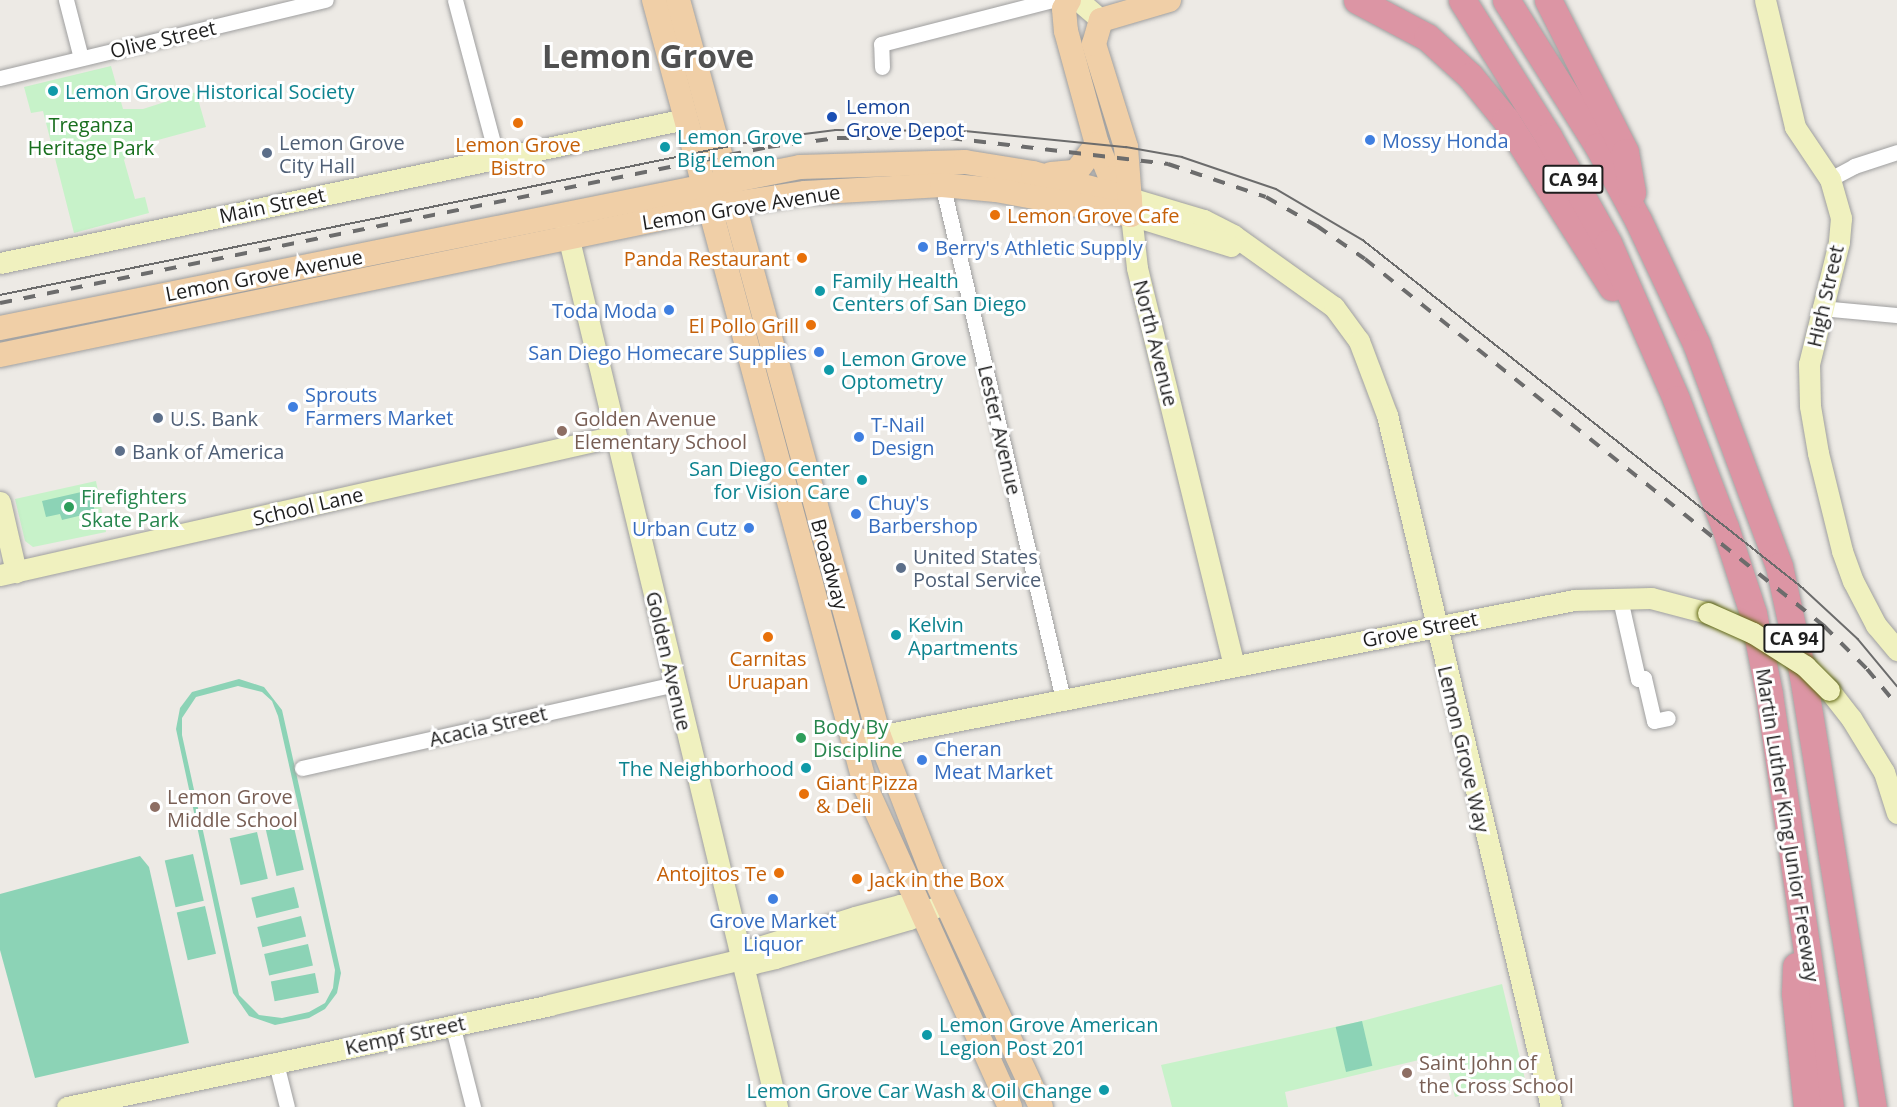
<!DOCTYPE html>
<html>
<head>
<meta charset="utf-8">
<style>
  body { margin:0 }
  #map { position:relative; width:1897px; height:1107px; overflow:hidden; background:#edeae5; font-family:"Open Sans",sans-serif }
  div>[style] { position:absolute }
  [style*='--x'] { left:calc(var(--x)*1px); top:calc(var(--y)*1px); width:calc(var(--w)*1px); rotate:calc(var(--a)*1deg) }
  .park>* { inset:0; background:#c7f2c9 }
  .pitch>* { inset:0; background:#8cd3b6; transform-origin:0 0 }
  .roads { filter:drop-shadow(0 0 2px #9f9f9f) drop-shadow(0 0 2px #9f9f9f) }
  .street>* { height:15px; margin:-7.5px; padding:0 7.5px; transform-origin:7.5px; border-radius:7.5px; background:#fff }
  .secondary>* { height:21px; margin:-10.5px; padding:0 10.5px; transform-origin:10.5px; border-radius:10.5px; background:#f0f1bf }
  .primary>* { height:24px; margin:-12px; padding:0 12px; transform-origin:12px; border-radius:12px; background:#f0cfa7 }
  .highway>* { height:27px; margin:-13.5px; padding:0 13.5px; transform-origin:13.5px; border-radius:13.5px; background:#dc95a4 }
  .tram>* { height:1.5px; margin:-0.75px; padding:0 0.75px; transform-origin:0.75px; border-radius:0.75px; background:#6c6c6c }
  .rail>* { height:4px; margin-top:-2px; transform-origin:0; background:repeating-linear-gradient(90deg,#6c6c6c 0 12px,transparent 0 24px) }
  .bridges { filter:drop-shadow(0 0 2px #606712) drop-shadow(0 0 2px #606712) }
  .secondary-bridge>* { height:21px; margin:-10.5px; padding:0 10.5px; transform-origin:10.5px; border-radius:10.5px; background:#f0f1bf }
  .dots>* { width:16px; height:16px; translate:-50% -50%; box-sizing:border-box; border:3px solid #fff; border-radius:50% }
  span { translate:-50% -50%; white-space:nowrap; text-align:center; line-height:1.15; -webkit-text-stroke:6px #fff; paint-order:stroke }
  .shield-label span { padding:2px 4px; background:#fff; border:2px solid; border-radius:4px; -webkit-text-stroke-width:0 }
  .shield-label { font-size:18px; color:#1e1e1e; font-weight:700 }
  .street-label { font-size:20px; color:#1e1e1e }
  .culture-label { font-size:20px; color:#0d838f }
  .left { translate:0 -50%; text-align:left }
  .right { translate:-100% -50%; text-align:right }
  .transit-label { font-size:20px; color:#164399 }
  .park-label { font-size:20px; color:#196f1e }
  .shop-label { font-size:20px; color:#366cbe }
  .service-label { font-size:20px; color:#4e5e75 }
  .food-label { font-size:20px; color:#c56008 }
  .education-label { font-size:20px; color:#785e54 }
  .leisure-label { font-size:20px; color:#27864d }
  .town-label { font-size:32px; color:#515151; font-weight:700 }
</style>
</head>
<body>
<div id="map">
  <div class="park">
    <i style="clip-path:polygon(111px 66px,123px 109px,143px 109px,196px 92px,206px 127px,132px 147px,124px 160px,135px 199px,145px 197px,149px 213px,74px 233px,43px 111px,31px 113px,24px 87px)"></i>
    <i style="clip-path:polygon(96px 481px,106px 532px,33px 547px,25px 541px,15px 499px)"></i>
    <i style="clip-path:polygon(1502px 984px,1525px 1079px,1455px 1097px,1444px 1054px,1285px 1092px,1288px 1107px,1172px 1107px,1161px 1065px,1362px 1021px)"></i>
  </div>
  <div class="pitch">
    <i style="clip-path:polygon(90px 490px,95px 512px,62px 520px,60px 514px,46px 517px,42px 501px)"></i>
    <i style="clip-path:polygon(evenodd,239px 679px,264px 687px,282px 710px,341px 973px,337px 993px,325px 1009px,309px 1018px,275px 1025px,249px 1016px,233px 993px,176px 729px,180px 708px,192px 692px,239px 679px,238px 686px,262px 692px,272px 701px,278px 716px,335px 970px,333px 988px,325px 1003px,309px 1012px,282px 1018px,259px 1015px,239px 995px,182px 735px,182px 718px,196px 697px,238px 686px)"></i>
    <i style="left:293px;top:823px;width:48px;height:28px;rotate:77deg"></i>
    <i style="left:257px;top:832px;width:48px;height:28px;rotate:77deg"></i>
    <i style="left:193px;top:854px;width:48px;height:29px;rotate:77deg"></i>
    <i style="clip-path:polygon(140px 856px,149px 867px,189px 1043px,35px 1078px,0 950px,0 894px)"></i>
    <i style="left:294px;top:887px;width:21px;height:44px;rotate:76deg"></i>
    <i style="left:205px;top:906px;width:49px;height:29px;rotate:77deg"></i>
    <i style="left:301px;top:916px;width:21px;height:45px;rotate:76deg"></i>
    <i style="left:308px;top:944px;width:22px;height:45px;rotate:77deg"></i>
    <i style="left:315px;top:973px;width:20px;height:45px;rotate:79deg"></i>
    <i style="left:1362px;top:1021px;width:46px;height:27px;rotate:77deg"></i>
  </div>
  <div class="roads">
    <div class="street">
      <i style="--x:66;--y:0;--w:60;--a:75.5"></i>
      <i style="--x:455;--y:0;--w:163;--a:75.1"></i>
      <i style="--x:882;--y:67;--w:23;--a:-92"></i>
      <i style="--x:881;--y:44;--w:177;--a:-14.4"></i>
      <i style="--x:0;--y:78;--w:335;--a:-13.5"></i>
      <i style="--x:941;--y:179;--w:534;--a:76.8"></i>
      <i style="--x:1830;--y:179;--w:27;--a:-28"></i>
      <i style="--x:1854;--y:166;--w:45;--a:-18"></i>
      <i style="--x:1820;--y:308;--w:77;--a:5.2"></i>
      <i style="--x:1620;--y:599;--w:82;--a:77.3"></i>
      <i style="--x:1638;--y:679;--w:6;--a:-9"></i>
      <i style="--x:1644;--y:678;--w:44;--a:76.9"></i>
      <i style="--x:1654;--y:721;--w:14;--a:-12"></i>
      <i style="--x:302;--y:768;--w:381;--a:-12.7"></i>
      <i style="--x:452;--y:1024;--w:86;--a:75.8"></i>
      <i style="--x:276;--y:1063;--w:45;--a:76"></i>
    </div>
    <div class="secondary">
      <i style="--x:1078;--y:0;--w:30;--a:41"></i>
      <i style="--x:1765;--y:0;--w:130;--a:76.7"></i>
      <i style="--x:1795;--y:127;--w:63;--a:56.1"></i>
      <i style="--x:1830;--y:179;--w:41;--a:74.2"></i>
      <i style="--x:1841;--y:218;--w:24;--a:95"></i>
      <i style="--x:1839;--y:242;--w:126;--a:103.8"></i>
      <i style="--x:1809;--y:364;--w:42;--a:88.6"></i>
      <i style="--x:1810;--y:406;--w:48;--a:80.3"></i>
      <i style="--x:1818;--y:453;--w:101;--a:76.2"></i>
      <i style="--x:1842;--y:551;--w:32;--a:70"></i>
      <i style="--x:1853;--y:581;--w:50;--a:62.4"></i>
      <i style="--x:1876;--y:625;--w:33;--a:50"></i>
      <i style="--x:1130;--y:198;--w:77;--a:16.6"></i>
      <i style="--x:1204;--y:220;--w:33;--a:27"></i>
      <i style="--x:1233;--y:235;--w:124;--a:35.5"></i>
      <i style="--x:1334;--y:307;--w:42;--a:53.7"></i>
      <i style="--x:1359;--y:341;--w:79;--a:69.3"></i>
      <i style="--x:1387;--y:415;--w:711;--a:76.67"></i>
      <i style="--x:565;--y:223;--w:909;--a:76.51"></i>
      <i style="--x:1231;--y:246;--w:105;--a:-162.8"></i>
      <i style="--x:1131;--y:215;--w:53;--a:83.5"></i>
      <i style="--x:1137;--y:268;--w:409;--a:76.3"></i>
      <i style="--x:0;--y:263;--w:700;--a:-11.87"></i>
      <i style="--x:0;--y:502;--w:72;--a:77.1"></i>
      <i style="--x:0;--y:575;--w:631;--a:-12.72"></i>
      <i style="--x:1829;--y:690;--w:36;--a:52"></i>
      <i style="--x:1851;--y:718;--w:63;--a:58.6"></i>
      <i style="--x:1884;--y:772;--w:43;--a:72.4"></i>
      <i style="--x:863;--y:739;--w:724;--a:-11.06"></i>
      <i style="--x:1574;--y:600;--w:77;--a:-1.5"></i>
      <i style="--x:1651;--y:598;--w:59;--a:14.7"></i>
      <i style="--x:742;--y:959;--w:11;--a:-52"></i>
      <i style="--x:749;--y:950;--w:111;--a:-17.3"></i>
      <i style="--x:855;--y:917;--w:47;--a:-14.9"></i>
      <i style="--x:900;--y:905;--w:23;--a:18"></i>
      <i style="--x:67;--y:1107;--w:493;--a:-11.9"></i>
      <i style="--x:549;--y:1005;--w:198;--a:-13.4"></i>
      <i style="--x:742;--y:959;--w:13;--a:18"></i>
      <i style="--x:754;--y:963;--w:22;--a:-13"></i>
      <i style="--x:775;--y:958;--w:140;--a:-16.2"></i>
      <i style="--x:909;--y:919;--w:32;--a:-24"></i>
    </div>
    <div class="primary">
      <i style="--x:654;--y:0;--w:816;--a:74.94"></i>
      <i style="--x:866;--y:788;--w:350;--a:65.7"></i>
      <i style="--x:678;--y:0;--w:763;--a:74.73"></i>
      <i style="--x:879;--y:736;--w:144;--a:68.8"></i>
      <i style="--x:931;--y:870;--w:261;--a:65.1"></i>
      <i style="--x:1069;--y:0;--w:10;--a:119"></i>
      <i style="--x:1064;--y:9;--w:22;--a:85"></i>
      <i style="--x:1066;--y:31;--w:117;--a:74.7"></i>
      <i style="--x:1097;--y:144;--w:37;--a:68"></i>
      <i style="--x:1111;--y:178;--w:30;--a:88"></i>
      <i style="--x:1051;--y:174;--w:25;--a:-5"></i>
      <i style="--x:1076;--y:172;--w:35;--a:-53"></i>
      <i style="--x:0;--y:328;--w:816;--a:-11.38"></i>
      <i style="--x:800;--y:167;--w:165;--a:-1.7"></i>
      <i style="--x:965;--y:162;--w:69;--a:9.2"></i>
      <i style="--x:1033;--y:173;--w:100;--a:14.5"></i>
      <i style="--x:0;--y:355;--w:747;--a:-11.66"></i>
      <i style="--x:732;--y:204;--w:74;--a:-8.6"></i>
      <i style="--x:805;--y:193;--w:137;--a:-3.3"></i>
      <i style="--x:942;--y:185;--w:54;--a:5.3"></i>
      <i style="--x:996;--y:190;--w:137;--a:10.5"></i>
      <i style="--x:1131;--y:215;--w:68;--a:-94.2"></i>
      <i style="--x:1126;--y:147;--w:108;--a:-107.3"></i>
      <i style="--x:1094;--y:44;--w:25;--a:-74"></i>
      <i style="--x:1101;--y:20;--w:71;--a:-16.4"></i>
    </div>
    <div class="highway">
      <i style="--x:1357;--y:0;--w:79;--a:27.9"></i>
      <i style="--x:1427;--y:37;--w:58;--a:42.2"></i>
      <i style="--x:1470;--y:76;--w:57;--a:50.7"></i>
      <i style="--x:1506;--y:120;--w:198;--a:57.6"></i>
      <i style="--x:1462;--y:0;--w:161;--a:57.7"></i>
      <i style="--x:1548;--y:136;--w:123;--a:60.7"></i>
      <i style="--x:1608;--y:243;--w:170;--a:66.4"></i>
      <i style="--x:1676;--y:399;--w:137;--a:69.1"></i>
      <i style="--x:1725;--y:527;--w:90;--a:72"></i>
      <i style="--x:1753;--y:613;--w:83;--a:78.8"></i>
      <i style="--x:1769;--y:694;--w:417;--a:81.6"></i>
      <i style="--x:1506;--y:0;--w:173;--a:57.8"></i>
      <i style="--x:1598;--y:146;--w:84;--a:61.6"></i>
      <i style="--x:1638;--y:220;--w:136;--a:64.8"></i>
      <i style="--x:1696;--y:343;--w:238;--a:69.6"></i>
      <i style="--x:1779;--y:566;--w:113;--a:77.7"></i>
      <i style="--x:1803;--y:676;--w:437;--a:80.8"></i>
      <i style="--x:1548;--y:0;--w:170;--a:63.1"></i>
      <i style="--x:1625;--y:152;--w:41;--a:80.1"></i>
      <i style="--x:1796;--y:966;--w:27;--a:92"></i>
      <i style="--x:1795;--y:993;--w:115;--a:84"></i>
    </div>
  </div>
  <div class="tram">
    <i style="--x:0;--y:295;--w:781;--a:-11.53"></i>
    <i style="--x:765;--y:139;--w:71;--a:-7.3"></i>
    <i style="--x:835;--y:130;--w:130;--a:0.4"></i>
    <i style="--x:965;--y:131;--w:162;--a:5.7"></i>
    <i style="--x:1126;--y:147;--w:57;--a:10.1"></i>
    <i style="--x:1182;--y:157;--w:99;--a:18.8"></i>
    <i style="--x:1276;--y:189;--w:101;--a:30.4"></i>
    <i style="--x:1363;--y:240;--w:561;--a:38.34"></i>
    <i style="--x:1803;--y:588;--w:75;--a:42.8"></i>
    <i style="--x:1858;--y:639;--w:61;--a:50.3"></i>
  </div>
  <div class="rail">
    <i style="--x:0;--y:303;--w:784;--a:-11.48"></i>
    <i style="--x:768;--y:147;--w:70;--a:-7.4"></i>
    <i style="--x:837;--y:138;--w:113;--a:0"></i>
    <i style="--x:950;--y:138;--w:220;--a:6.8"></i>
    <i style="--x:1168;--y:164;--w:103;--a:18.6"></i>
    <i style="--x:1266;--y:197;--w:59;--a:29.6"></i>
    <i style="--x:1317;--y:226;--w:58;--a:34.5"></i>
    <i style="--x:1365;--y:259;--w:588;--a:38.64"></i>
    <i style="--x:1824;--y:626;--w:61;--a:45"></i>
    <i style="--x:1867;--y:669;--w:47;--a:50.2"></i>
  </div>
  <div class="bridges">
    <div class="secondary-bridge">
      <i style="--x:1708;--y:613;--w:49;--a:24"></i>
      <i style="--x:1753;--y:633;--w:62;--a:32.4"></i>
      <i style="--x:1805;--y:666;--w:34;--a:45"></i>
    </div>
  </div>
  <div class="dots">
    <i style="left:53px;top:91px;background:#0f9aa8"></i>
    <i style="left:832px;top:117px;background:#1a4fb4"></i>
    <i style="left:518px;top:123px;background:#e8710a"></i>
    <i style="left:1370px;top:140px;background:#3f7fe0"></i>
    <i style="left:665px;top:147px;background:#0f9aa8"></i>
    <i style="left:267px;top:153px;background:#5c6f8a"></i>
    <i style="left:995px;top:215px;background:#e8710a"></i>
    <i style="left:923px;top:247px;background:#3f7fe0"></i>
    <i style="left:802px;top:258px;background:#e8710a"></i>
    <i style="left:820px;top:291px;background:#0f9aa8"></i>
    <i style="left:669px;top:310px;background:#3f7fe0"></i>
    <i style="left:811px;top:325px;background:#e8710a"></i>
    <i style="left:819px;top:352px;background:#3f7fe0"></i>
    <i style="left:829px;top:370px;background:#0f9aa8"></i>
    <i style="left:293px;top:407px;background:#3f7fe0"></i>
    <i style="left:158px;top:418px;background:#5c6f8a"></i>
    <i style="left:562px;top:431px;background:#8d6e63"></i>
    <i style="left:859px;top:437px;background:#3f7fe0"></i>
    <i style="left:120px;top:451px;background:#5c6f8a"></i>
    <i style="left:862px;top:480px;background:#0f9aa8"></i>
    <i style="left:69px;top:507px;background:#2e9e5b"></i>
    <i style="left:856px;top:514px;background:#3f7fe0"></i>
    <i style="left:749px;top:528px;background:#3f7fe0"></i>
    <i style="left:901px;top:568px;background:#5c6f8a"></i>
    <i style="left:896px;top:635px;background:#0f9aa8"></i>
    <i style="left:768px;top:637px;background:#e8710a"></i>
    <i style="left:801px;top:738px;background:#2e9e5b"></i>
    <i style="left:922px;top:760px;background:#3f7fe0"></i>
    <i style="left:806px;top:768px;background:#0f9aa8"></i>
    <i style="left:804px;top:794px;background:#e8710a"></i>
    <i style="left:155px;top:807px;background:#8d6e63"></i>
    <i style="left:779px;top:873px;background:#e8710a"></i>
    <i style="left:857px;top:879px;background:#e8710a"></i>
    <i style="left:773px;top:899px;background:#3f7fe0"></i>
    <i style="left:927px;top:1035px;background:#0f9aa8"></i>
    <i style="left:1407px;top:1073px;background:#8d6e63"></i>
    <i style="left:1104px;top:1090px;background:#0f9aa8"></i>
  </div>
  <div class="shield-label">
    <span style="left:1573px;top:179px">CA 94</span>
    <span style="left:1794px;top:638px">CA 94</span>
  </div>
  <div class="street-label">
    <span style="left:163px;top:39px;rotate:-13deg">Olive Street</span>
    <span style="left:272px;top:205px;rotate:-12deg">Main Street</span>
    <span style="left:741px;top:207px;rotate:-9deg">Lemon Grove Avenue</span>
    <span style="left:264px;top:275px;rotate:-11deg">Lemon Grove Avenue</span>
    <span style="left:1825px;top:296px;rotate:-77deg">High Street</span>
    <span style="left:1156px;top:343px;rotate:76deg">North Avenue</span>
    <span style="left:1000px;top:430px;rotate:77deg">Lester Avenue</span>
    <span style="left:308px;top:506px;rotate:-13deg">School Lane</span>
    <span style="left:830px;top:564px;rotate:75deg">Broadway</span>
    <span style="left:1420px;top:629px;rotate:-11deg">Grove Street</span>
    <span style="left:669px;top:661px;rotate:77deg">Golden Avenue</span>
    <span style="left:488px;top:726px;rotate:-13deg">Acacia Street</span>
    <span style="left:1464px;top:749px;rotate:77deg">Lemon Grove Way</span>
    <span style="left:1788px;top:825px;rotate:81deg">Martin Luther King Junior Freeway</span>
    <span style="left:405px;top:1035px;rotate:-12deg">Kempf Street</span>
  </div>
  <div class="culture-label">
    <span class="left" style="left:65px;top:91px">Lemon Grove Historical Society</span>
    <span class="left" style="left:677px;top:148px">Lemon Grove<br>Big Lemon</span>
    <span class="left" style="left:832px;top:292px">Family Health<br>Centers of San Diego</span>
    <span class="left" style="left:841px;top:370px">Lemon Grove<br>Optometry</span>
    <span class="right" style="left:850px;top:480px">San Diego Center<br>for Vision Care</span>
    <span class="left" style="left:908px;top:636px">Kelvin<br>Apartments</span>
    <span class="right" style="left:794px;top:768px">The Neighborhood</span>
    <span class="left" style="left:939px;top:1036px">Lemon Grove American<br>Legion Post 201</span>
    <span class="right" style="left:1092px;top:1090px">Lemon Grove Car Wash &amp; Oil Change</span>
  </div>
  <div class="transit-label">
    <span class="left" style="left:846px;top:118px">Lemon<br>Grove Depot</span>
  </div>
  <div class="park-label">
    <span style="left:91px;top:136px">Treganza<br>Heritage Park</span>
  </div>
  <div class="shop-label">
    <span class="left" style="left:1382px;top:140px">Mossy Honda</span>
    <span class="left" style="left:935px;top:247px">Berry's Athletic Supply</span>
    <span class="right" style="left:657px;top:310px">Toda Moda</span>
    <span class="right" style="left:807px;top:352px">San Diego Homecare Supplies</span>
    <span class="left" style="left:305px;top:406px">Sprouts<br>Farmers Market</span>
    <span class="left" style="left:871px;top:436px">T-Nail<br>Design</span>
    <span class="left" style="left:868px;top:514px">Chuy's<br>Barbershop</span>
    <span class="right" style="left:737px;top:528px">Urban Cutz</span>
    <span class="left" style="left:934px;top:760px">Cheran<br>Meat Market</span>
    <span style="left:773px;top:932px">Grove Market<br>Liquor</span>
  </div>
  <div class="service-label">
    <span class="left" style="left:279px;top:154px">Lemon Grove<br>City Hall</span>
    <span class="left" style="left:170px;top:418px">U.S. Bank</span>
    <span class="left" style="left:132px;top:451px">Bank of America</span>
    <span class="left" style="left:913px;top:568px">United States<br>Postal Service</span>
  </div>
  <div class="food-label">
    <span style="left:518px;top:156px">Lemon Grove<br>Bistro</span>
    <span class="left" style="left:1007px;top:215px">Lemon Grove Cafe</span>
    <span class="right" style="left:790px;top:258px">Panda Restaurant</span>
    <span class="right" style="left:799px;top:325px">El Pollo Grill</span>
    <span style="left:768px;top:670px">Carnitas<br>Uruapan</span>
    <span class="left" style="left:816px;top:794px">Giant Pizza<br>&amp; Deli</span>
    <span class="right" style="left:767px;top:873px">Antojitos Te</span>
    <span class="left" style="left:869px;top:879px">Jack in the Box</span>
  </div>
  <div class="education-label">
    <span class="left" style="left:574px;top:430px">Golden Avenue<br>Elementary School</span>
    <span class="left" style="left:167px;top:808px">Lemon Grove<br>Middle School</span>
    <span class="left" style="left:1419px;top:1074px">Saint John of<br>the Cross School</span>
  </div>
  <div class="leisure-label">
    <span class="left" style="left:81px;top:508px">Firefighters<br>Skate Park</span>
    <span class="left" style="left:813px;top:738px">Body By<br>Discipline</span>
  </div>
  <div class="town-label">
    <span style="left:648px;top:56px">Lemon Grove</span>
  </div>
</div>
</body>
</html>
